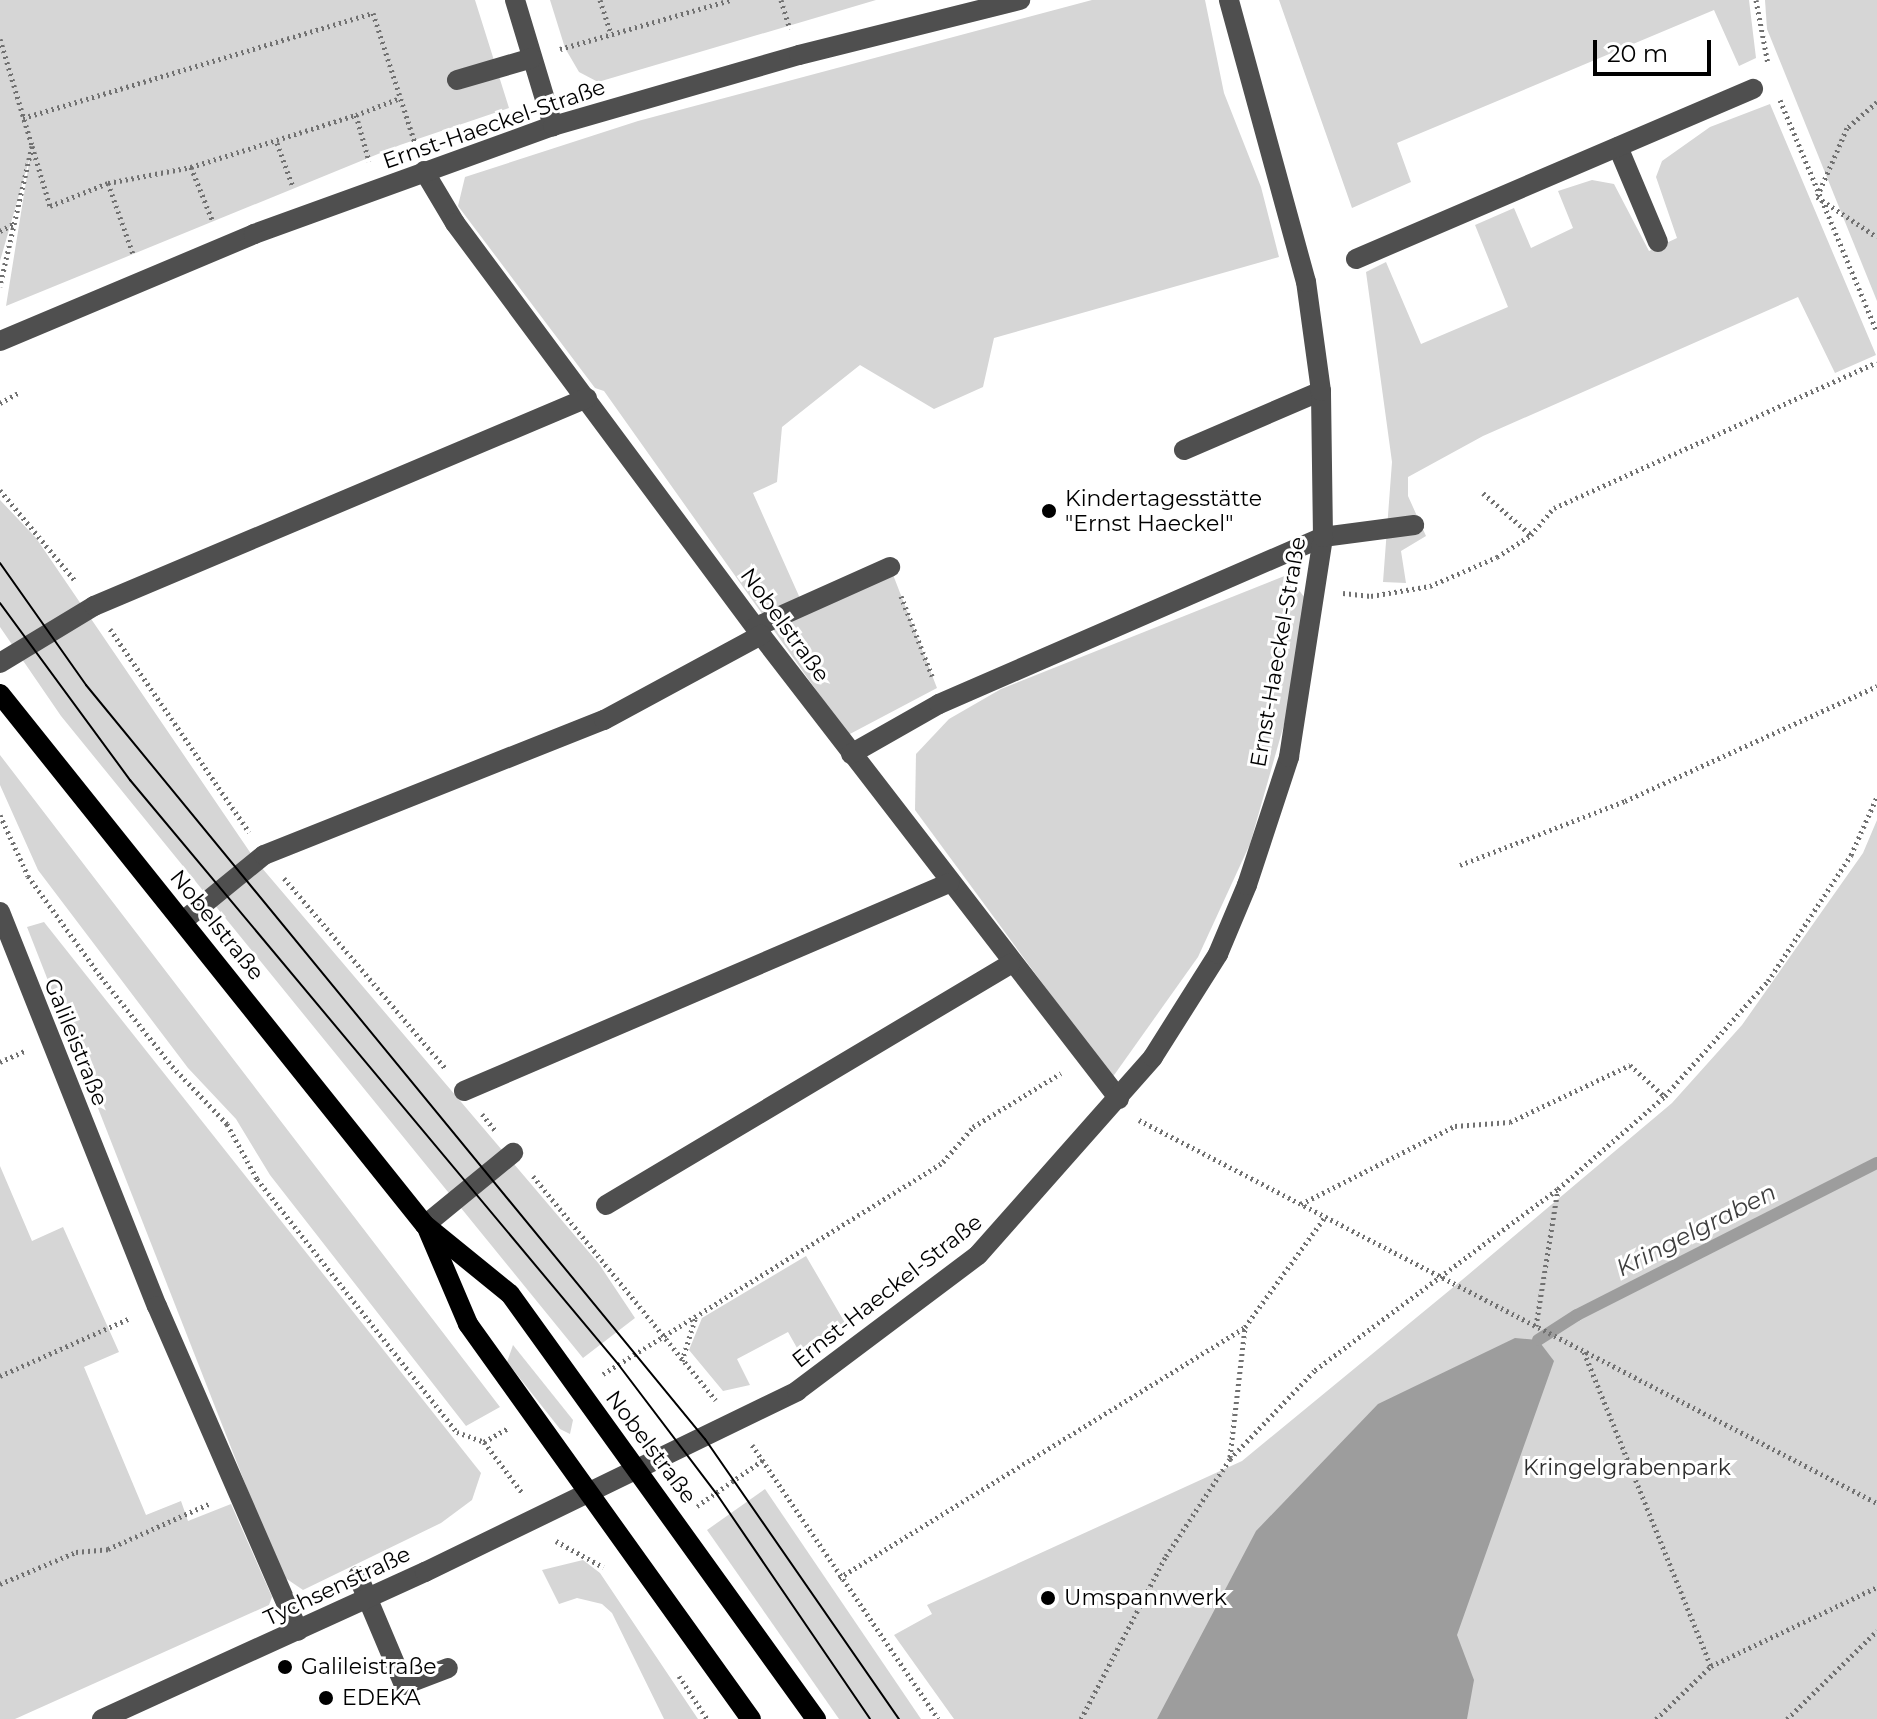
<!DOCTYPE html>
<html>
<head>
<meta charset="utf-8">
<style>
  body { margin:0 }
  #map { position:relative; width:1877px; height:1719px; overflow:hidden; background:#fff; font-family:Montserrat,sans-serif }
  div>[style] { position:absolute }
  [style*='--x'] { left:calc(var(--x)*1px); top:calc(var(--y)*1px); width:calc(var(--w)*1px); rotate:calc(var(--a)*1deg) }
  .green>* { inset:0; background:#d6d6d6 }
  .water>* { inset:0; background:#9d9d9d }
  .stream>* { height:12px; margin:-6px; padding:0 6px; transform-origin:6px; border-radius:6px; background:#9d9d9d }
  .path>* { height:5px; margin-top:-2.5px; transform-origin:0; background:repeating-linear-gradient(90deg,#717171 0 2px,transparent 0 6px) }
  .minor>* { height:20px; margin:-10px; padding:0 10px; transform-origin:10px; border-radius:10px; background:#4f4f4f }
  .major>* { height:20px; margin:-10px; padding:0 10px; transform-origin:10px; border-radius:10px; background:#000 }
  .tram>* { height:2px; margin:-1px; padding:0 1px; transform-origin:1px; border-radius:1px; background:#000 }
  .dots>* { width:22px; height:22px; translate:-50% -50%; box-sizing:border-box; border:4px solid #fff; border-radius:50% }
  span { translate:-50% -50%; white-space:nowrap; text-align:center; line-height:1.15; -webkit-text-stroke:6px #fff; paint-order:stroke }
  .street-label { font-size:22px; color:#000 }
  .poi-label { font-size:22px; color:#000 }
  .left { translate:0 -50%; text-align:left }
  .park-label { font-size:22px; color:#2d2d2d }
  .water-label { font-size:24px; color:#3e3e3e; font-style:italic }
  .scale { position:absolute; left:1593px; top:40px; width:118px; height:36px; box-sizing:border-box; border:4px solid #000; border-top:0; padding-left:10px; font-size:24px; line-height:28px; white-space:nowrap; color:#000; -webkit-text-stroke:6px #fff; paint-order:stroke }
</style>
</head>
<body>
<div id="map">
  <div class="green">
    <i style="clip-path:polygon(0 0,475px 0,509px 108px,400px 145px,6px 306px,30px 157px,0 261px)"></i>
    <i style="clip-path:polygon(550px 0,876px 0,598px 82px,579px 72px,565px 48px)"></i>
    <i style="clip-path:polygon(1092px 0,1205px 0,1224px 93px,1261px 187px,1279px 257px,994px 338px,983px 387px,934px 409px,860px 365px,782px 427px,777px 482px,753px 493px,803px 605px,890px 567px,937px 688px,848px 735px,604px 391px,595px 388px,458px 206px,465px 177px,638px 121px)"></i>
    <i style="clip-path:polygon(1279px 0,1749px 0,1756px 58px,1739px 66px,1714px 10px,1397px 143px,1411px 182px,1352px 208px)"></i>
    <i style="clip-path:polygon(1765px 0,1877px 0,1877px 301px,1767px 29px)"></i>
    <i style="clip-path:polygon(1770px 104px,1876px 355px,1835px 373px,1798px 297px,1483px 436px,1408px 477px,1408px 496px,1426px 536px,1401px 551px,1406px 583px,1383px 582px,1392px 462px,1366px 272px,1386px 262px,1421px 344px,1508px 307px,1475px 225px,1514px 208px,1531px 248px,1573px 228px,1558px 191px,1592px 180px,1614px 184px,1649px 251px,1677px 238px,1656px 177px,1662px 161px,1710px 127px)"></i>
    <i style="clip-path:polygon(0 500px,36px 538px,256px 861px,599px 1264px,635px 1318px,583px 1358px,61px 716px,0 627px)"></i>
    <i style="clip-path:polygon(1287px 575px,1305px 598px,1285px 721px,1250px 844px,1198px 957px,1112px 1078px,915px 810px,916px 754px,949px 719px,1001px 689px)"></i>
    <i style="clip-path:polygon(0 755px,500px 1407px,466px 1426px,270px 1175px,236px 1119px,188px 1068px,38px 870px,0 785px)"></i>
    <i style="clip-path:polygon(1877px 820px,1877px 1719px,954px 1719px,894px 1635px,932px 1614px,927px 1605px,1242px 1461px,1456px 1285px,1672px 1103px,1742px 1025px,1863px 853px)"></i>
    <i style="clip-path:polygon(44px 922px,481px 1473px,472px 1500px,441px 1523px,303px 1590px,281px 1575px,27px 927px)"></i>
    <i style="clip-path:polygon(0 1166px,32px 1241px,63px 1227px,119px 1352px,84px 1367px,146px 1515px,181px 1501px,188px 1521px,231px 1504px,272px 1597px,269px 1605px,15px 1719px,0 1719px)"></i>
    <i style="clip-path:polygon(806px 1256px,848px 1328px,801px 1355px,788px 1332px,737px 1359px,750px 1385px,723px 1391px,689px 1350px,702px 1318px)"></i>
    <i style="clip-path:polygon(513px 1345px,573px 1420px,570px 1434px,560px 1429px,507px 1362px)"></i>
    <i style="clip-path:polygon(765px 1489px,921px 1719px,839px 1719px,707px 1530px)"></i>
    <i style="clip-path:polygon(583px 1560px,600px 1573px,698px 1719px,664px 1719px,612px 1613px,602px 1604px,577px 1598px,559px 1604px,542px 1570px)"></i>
  </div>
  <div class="water">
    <i style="clip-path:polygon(1515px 1338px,1538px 1340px,1554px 1361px,1457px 1635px,1474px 1680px,1467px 1719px,1157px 1719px,1256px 1531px,1378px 1404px)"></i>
  </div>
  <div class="stream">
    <i style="--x:1538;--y:1340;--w:46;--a:-32.7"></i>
    <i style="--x:1577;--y:1315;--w:336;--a:-26.9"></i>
  </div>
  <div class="path">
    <i style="--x:600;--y:0;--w:36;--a:72"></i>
    <i style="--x:781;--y:0;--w:30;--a:73"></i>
    <i style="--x:1756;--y:0;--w:65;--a:79.4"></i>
    <i style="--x:0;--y:39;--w:112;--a:73.3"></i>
    <i style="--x:32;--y:146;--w:144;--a:102.9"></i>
    <i style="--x:560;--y:49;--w:178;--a:-16"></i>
    <i style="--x:1780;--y:100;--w:251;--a:67.3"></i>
    <i style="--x:1877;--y:102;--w:40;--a:139"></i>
    <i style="--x:1847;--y:128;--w:75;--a:113.5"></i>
    <i style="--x:1817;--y:197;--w:72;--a:33.7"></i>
    <i style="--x:356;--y:115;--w:47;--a:-21.1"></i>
    <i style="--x:23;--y:118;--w:365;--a:-16.7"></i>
    <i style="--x:373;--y:13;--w:137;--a:72.1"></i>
    <i style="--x:277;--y:143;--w:47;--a:70"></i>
    <i style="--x:32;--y:146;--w:63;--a:73.3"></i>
    <i style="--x:50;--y:206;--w:62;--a:-21.6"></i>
    <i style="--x:108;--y:183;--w:85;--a:-10.9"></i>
    <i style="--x:191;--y:167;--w:173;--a:-17.5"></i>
    <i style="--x:356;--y:115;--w:48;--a:74.2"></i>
    <i style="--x:191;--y:167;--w:59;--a:68.2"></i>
    <i style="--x:108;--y:183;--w:75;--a:70.6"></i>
    <i style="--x:0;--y:231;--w:15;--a:-28"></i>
    <i style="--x:0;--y:403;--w:21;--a:-29"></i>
    <i style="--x:0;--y:490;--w:119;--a:50.4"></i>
    <i style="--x:1483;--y:493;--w:64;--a:41.2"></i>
    <i style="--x:1343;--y:593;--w:28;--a:6"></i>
    <i style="--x:1371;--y:596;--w:60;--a:-9.6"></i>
    <i style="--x:1430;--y:586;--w:73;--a:-23.4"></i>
    <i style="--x:1497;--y:557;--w:40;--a:-32.9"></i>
    <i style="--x:1531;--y:535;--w:35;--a:-50"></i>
    <i style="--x:1554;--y:508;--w:354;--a:-24.3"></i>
    <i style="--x:901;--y:596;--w:86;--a:68.8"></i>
    <i style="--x:110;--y:629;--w:246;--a:55.6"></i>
    <i style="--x:0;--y:815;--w:67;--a:65.3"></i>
    <i style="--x:28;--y:876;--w:125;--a:54.1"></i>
    <i style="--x:101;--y:977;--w:114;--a:51.4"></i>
    <i style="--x:172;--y:1066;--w:80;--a:46.5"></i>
    <i style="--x:227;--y:1124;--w:63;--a:61.4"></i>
    <i style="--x:257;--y:1179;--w:323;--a:51.7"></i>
    <i style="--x:457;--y:1432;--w:29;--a:20"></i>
    <i style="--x:484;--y:1442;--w:65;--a:53.1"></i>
    <i style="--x:1460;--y:865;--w:177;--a:-21.2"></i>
    <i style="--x:1625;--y:801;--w:277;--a:-24.5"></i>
    <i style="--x:284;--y:878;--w:250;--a:49.7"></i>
    <i style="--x:0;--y:1062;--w:27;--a:-24"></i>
    <i style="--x:482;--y:1114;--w:22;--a:51"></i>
    <i style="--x:1139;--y:1120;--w:831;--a:27.43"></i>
    <i style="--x:533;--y:1176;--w:289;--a:50.8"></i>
    <i style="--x:1301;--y:1204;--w:173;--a:-26.9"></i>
    <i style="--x:1455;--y:1126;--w:55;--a:-4.2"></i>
    <i style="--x:1510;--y:1122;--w:133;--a:-25.4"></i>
    <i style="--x:1630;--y:1065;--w:46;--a:42.4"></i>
    <i style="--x:1536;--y:1326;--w:139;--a:-80.9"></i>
    <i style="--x:1584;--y:1352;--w:339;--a:68"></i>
    <i style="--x:682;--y:1361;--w:47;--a:-72.7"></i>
    <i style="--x:603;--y:1374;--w:401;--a:-31.9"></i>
    <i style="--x:943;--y:1162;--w:46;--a:-49.4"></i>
    <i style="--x:973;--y:1127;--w:103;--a:-31.5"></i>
    <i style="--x:0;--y:1376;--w:142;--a:-24"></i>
    <i style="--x:484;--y:1442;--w:28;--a:-30"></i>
    <i style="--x:752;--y:1445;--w:331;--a:55.8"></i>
    <i style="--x:1230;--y:1457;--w:131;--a:-83.4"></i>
    <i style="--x:1245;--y:1327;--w:136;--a:-54"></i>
    <i style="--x:697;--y:1506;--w:80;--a:-34.9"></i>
    <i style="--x:556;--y:1541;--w:54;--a:29"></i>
    <i style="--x:839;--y:1578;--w:477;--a:-31.7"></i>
    <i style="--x:0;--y:1584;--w:82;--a:-22.8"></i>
    <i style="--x:76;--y:1552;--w:32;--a:-5"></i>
    <i style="--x:108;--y:1549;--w:113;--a:-24.1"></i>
    <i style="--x:679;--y:1676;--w:51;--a:56.9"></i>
    <i style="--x:1081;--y:1719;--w:184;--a:-62.5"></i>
    <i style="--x:1166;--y:1556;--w:116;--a:-56.6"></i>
    <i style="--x:1230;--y:1459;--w:123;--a:-46.3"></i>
    <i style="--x:1315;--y:1370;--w:303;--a:-36.7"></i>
    <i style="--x:1558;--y:1189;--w:142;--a:-41"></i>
    <i style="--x:1665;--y:1096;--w:154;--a:-48.2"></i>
    <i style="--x:1768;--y:981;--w:151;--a:-56.6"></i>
    <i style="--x:1851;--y:855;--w:64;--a:-65.9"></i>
    <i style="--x:1656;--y:1719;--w:76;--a:-43.9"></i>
    <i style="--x:1711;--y:1666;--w:184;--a:-25.4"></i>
    <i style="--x:1787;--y:1719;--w:126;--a:-44.4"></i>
  </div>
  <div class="minor">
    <i style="--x:515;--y:0;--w:132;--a:73.2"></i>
    <i style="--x:457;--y:80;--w:78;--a:-16.3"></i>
    <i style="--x:1618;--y:147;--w:103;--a:67.2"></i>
    <i style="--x:424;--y:171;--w:61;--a:59.2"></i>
    <i style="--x:455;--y:223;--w:513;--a:53.4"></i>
    <i style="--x:761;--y:635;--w:586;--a:52.35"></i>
    <i style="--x:1356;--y:259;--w:432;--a:-23.2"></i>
    <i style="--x:0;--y:341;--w:276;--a:-22.8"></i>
    <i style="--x:254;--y:234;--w:318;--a:-19.9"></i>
    <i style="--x:553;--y:126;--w:256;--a:-16.1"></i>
    <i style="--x:799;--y:55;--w:228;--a:-14"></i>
    <i style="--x:1184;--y:450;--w:149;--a:-23.3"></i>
    <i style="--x:756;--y:627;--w:147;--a:-24.1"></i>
    <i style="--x:0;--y:663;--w:110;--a:-31.2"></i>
    <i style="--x:94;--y:606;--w:535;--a:-22.88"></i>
    <i style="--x:851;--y:754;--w:101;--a:-29.6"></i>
    <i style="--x:939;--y:704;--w:419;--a:-23.5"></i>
    <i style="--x:1323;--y:537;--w:92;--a:-7.5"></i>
    <i style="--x:0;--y:912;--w:424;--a:68.3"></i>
    <i style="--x:157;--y:1306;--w:354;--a:66.5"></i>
    <i style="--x:183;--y:921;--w:104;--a:-39.2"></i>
    <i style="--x:264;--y:855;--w:366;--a:-21.7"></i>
    <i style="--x:604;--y:720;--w:179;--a:-28.4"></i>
    <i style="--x:464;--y:1091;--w:528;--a:-23.21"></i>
    <i style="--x:606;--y:1205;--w:471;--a:-30.8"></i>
    <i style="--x:425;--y:1225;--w:114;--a:-39.3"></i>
    <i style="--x:358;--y:1576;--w:118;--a:67.1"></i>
    <i style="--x:404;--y:1685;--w:47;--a:-21.1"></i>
    <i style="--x:102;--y:1719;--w:355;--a:-24.5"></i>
    <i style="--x:425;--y:1572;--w:414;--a:-25.9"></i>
    <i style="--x:797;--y:1391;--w:226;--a:-36.9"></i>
    <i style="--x:978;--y:1255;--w:264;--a:-48.5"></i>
    <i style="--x:1153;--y:1057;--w:122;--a:-57.7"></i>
    <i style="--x:1218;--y:954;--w:75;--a:-67.2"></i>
    <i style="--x:1247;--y:885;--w:135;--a:-71.8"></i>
    <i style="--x:1289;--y:757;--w:223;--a:-81.2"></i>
    <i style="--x:1323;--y:537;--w:146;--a:-90.8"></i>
    <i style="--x:1321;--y:391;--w:110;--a:-97.8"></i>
    <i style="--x:1306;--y:282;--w:292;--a:-105.3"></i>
  </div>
  <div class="major">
    <i style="--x:0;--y:694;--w:680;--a:51.33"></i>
    <i style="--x:425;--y:1225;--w:109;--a:39.1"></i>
    <i style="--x:510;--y:1294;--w:524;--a:54.25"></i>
    <i style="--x:428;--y:1230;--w:102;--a:66.9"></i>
    <i style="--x:468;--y:1324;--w:486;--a:54.4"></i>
  </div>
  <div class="tram">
    <i style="--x:0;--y:563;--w:149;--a:54.8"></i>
    <i style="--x:86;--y:685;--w:976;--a:50.62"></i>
    <i style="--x:705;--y:1439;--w:341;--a:55.3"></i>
    <i style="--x:0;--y:603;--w:220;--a:53.7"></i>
    <i style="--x:130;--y:780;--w:761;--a:50.12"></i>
    <i style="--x:618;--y:1364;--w:162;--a:52.8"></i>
    <i style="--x:716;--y:1493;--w:273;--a:55.7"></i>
  </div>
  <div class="dots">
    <i style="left:1049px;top:511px;background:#000"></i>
    <i style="left:1048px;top:1598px;background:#000"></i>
    <i style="left:285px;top:1667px;background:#000"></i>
    <i style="left:326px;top:1698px;background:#000"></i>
  </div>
  <div class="street-label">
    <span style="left:494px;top:124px;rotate:-19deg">Ernst-Haeckel-Straße</span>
    <span style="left:785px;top:625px;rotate:54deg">Nobelstraße</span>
    <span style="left:1278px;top:652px;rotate:-80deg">Ernst-Haeckel-Straße</span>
    <span style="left:217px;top:925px;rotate:51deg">Nobelstraße</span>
    <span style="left:76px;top:1042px;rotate:68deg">Galileistraße</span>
    <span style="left:887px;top:1291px;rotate:-38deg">Ernst-Haeckel-Straße</span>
    <span style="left:651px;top:1447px;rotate:53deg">Nobelstraße</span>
    <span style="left:337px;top:1586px;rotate:-25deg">Tychsenstraße</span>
  </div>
  <div class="poi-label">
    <span class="left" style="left:1065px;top:511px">Kindertagesstätte<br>"Ernst Haeckel"</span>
    <span class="left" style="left:1064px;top:1598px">Umspannwerk</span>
    <span class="left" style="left:301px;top:1667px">Galileistraße</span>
    <span class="left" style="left:342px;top:1698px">EDEKA</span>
  </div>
  <div class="park-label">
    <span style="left:1627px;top:1468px">Kringelgrabenpark</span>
  </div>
  <div class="water-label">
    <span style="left:1696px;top:1230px;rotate:-27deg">Kringelgraben</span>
  </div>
  <div class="scale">20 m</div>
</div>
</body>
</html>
